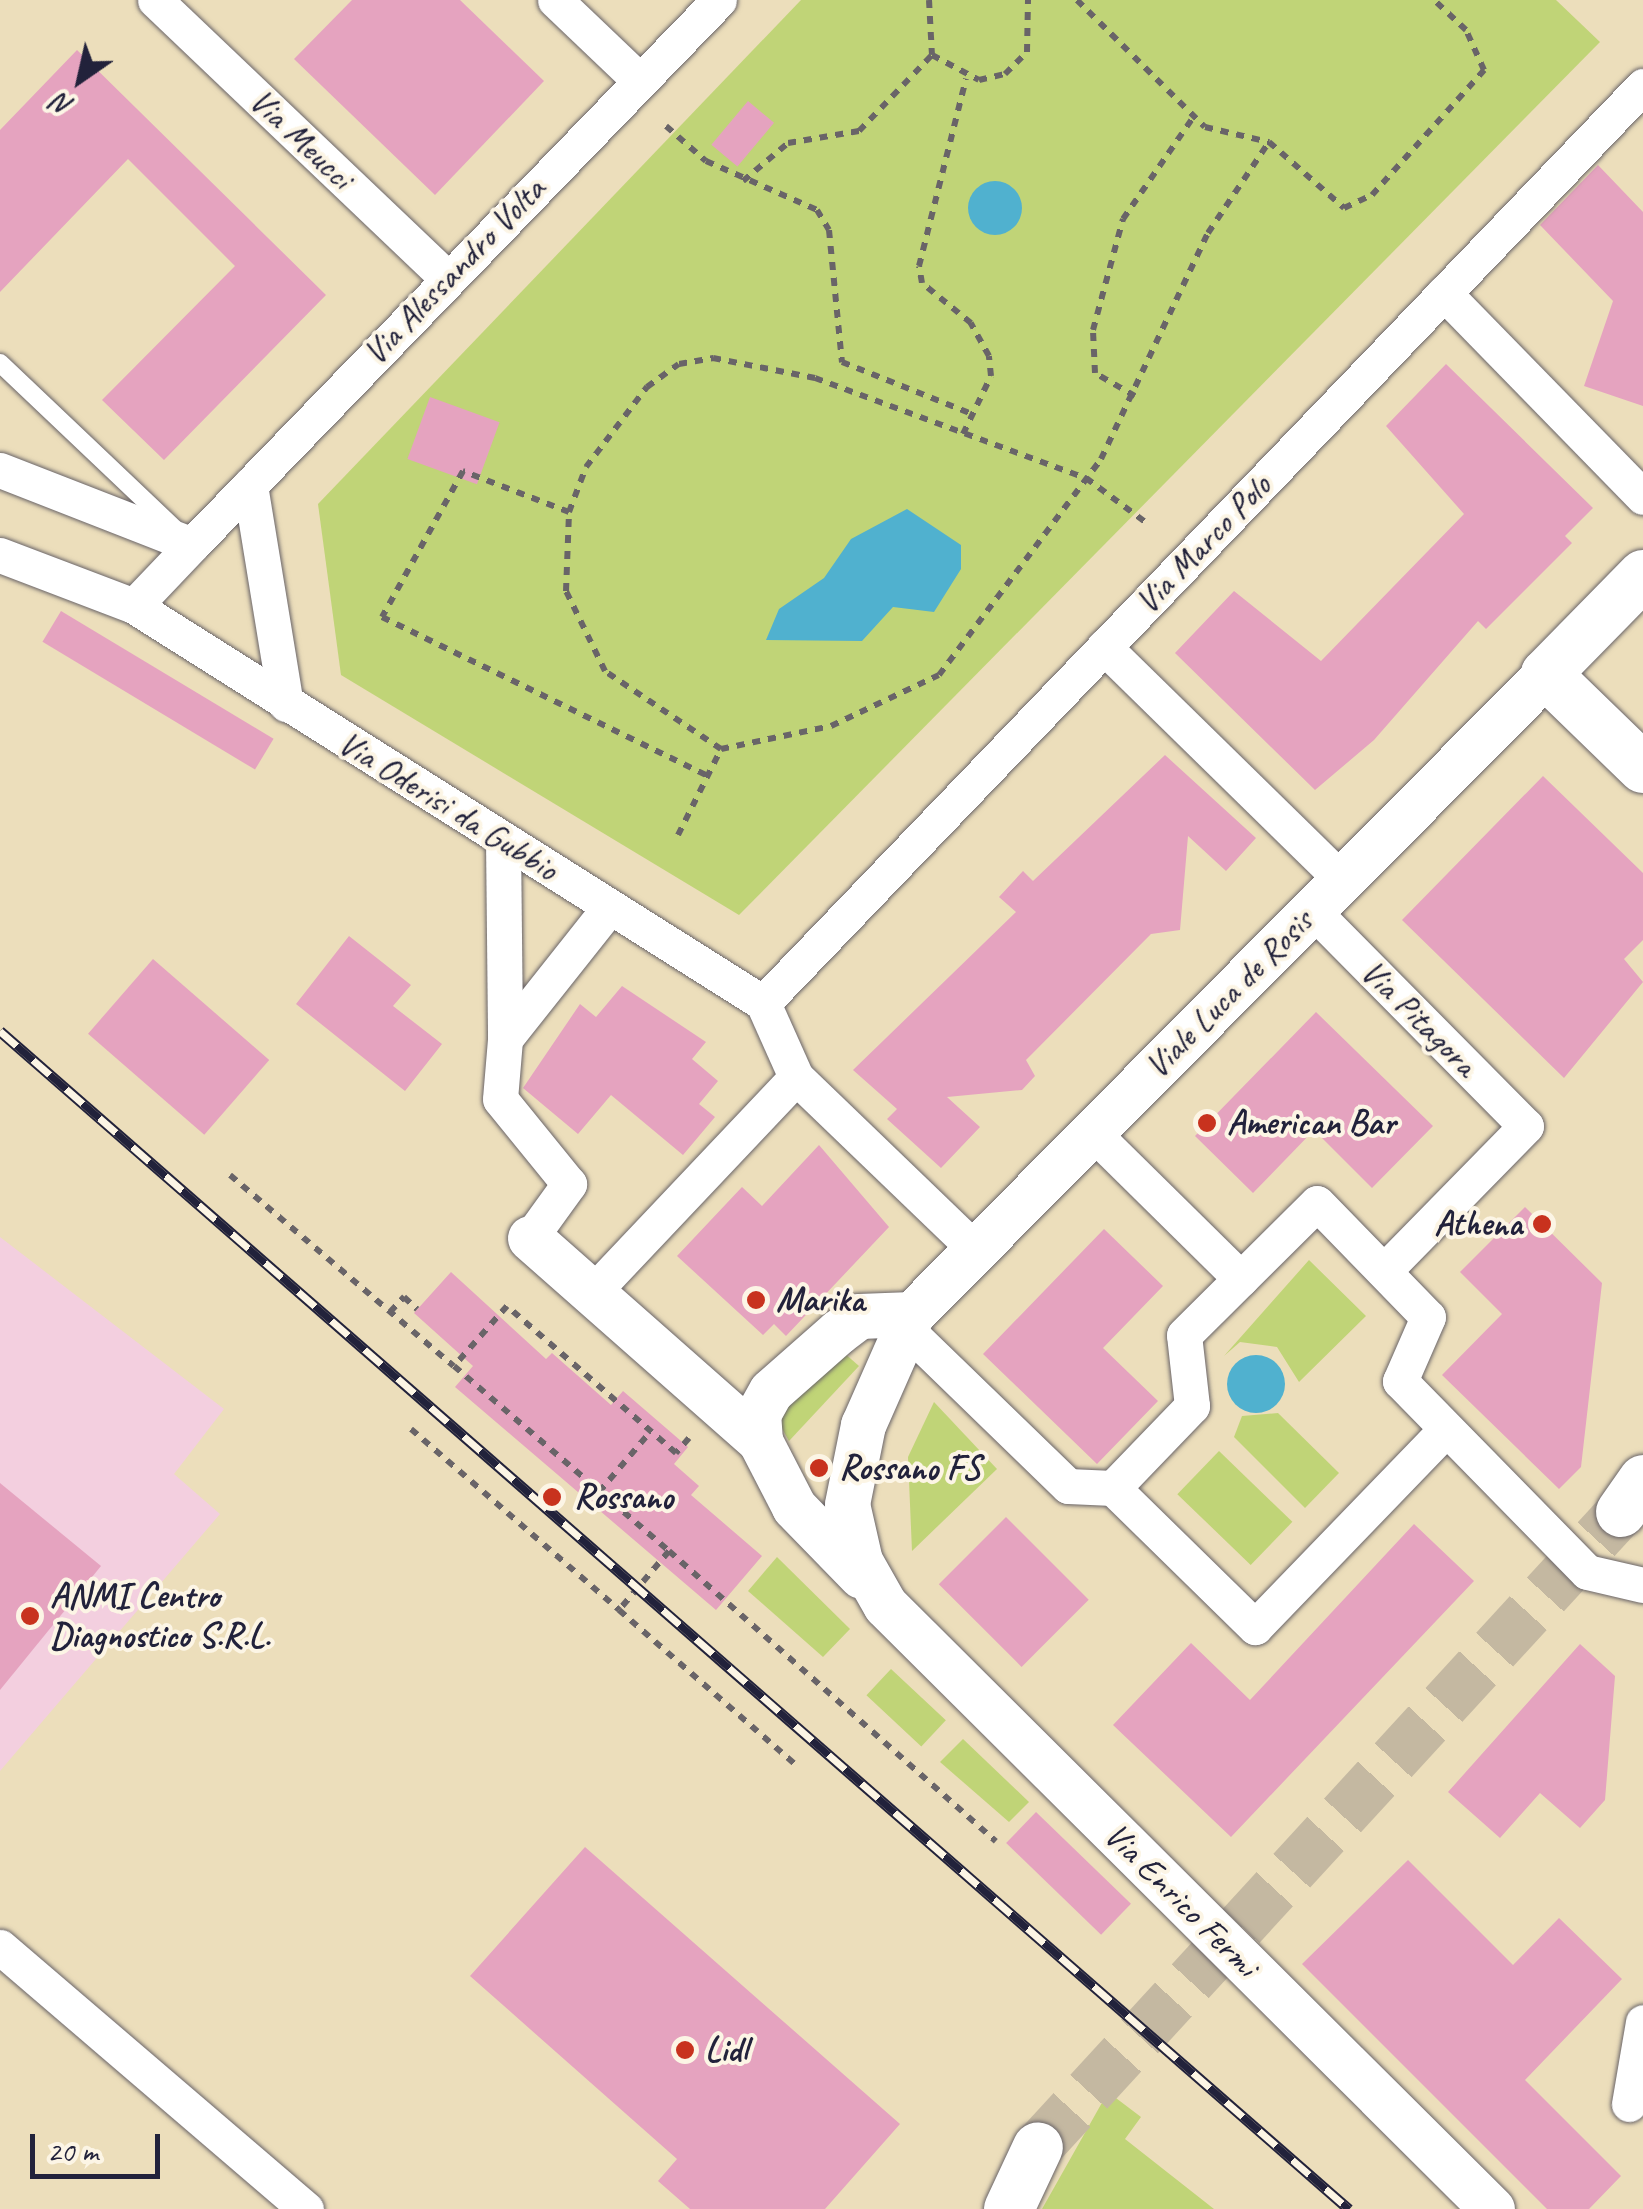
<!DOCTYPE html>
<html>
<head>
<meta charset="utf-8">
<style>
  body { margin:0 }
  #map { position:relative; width:1643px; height:2209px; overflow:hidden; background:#ecdebb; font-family:Caveat,sans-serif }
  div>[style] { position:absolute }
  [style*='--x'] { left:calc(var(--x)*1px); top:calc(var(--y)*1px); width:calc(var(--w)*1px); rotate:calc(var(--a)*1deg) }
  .built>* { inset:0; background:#f3cfdf }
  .green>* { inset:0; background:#c0d477; transform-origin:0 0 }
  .water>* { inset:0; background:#50b1cf }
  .round { border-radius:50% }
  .building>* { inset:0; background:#e5a3bf; transform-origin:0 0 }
  .secondary-tunnel>* { height:50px; margin-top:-25px; transform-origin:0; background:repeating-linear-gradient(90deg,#c4b8a1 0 50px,transparent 0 75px) }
  .path>* { height:6px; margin-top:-3px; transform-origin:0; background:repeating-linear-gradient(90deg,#696468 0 8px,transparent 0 16px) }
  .roads { filter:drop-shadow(0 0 2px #696468) drop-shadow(0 0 2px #696468) }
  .service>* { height:18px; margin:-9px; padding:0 9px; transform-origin:9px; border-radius:9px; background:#fff }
  .minor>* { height:35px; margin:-17.5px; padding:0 17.5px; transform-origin:17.5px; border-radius:17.5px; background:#fff }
  .tertiary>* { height:45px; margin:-22.5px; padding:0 22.5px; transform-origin:22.5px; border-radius:22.5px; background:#fff }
  .secondary>* { height:50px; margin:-25px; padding:0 25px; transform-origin:25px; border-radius:25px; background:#fff }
  .rail>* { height:11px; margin-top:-5.5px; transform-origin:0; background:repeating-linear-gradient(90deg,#fcf5e5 0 22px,#22223b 0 44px); box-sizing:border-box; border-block:2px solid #22223b }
  .dots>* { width:28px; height:28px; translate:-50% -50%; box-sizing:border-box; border:5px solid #fcf5e5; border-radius:50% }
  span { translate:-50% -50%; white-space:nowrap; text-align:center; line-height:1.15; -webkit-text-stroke:8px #fcf5e5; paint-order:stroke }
  .street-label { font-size:35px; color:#22223b }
  .poi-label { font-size:35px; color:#22223b; font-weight:700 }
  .left { translate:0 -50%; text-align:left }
  .right { translate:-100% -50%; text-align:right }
  .north { position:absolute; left:30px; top:30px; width:100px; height:100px; -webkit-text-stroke:8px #fcf5e5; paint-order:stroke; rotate:214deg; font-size:28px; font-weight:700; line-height:40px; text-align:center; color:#22223b }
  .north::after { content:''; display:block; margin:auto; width:35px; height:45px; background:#22223b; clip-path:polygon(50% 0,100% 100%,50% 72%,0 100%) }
  .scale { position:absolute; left:30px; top:2134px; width:130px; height:45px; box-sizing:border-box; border:5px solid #22223b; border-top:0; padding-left:12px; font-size:30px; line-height:35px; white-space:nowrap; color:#22223b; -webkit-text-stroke:8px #fcf5e5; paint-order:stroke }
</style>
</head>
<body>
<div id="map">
  <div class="built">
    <i style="clip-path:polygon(0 1237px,224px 1409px,174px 1474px,220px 1514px,0 1771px)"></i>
  </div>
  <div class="green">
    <i style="clip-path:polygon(801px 0,1556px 0,1600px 42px,739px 915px,341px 675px,318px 504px)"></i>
    <i style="clip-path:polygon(1309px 1260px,1366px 1316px,1299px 1382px,1277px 1347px,1240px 1342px,1224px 1356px)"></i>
    <i style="clip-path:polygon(843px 1352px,859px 1366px,789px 1441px,775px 1416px)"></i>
    <i style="clip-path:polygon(934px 1402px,997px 1469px,912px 1551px,908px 1457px)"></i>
    <i style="clip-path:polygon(1278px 1413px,1339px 1473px,1305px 1508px,1234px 1437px,1242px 1416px)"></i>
    <i style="left:1219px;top:1451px;width:102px;height:60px;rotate:44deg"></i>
    <i style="clip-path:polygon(777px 1557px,850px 1629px,823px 1657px,748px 1591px)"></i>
    <i style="left:891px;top:1669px;width:75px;height:36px;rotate:43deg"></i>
    <i style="clip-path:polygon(963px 1739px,1029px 1802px,1009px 1822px,940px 1762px)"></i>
    <i style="clip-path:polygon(1108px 2092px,1141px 2117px,1125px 2139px,1214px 2209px,1042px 2209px)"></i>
  </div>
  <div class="water">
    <i class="round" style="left:968px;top:181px;width:54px;height:54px"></i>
    <i style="clip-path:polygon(907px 509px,961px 545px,961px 569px,934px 612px,893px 607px,862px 641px,766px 640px,779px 609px,824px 578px,851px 539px)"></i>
    <i class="round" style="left:1227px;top:1355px;width:58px;height:58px"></i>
  </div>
  <div class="building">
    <i style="clip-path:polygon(352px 0,460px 0,544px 81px,435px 195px,294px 59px)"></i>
    <i style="clip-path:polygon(77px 50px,326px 295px,164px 460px,102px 400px,235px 266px,128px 159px,0 292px,0 130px)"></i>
    <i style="left:748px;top:101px;width:34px;height:57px;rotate:40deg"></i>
    <i style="clip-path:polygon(1598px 165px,1643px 212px,1643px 406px,1584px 386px,1613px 301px,1540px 225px)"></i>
    <i style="clip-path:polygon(1446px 364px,1593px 508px,1565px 536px,1572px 543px,1486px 629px,1478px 621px,1374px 740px,1315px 790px,1175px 653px,1234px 591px,1321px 661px,1464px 514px,1386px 426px)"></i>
    <i style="left:430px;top:397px;width:74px;height:66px;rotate:20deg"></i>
    <i style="left:61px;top:611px;width:248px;height:36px;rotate:31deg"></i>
    <i style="clip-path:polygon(1165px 755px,1256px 838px,1226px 871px,1188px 836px,1180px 930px,1151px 934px,1026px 1060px,1035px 1076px,1022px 1090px,947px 1097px,980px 1127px,941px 1168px,887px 1119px,897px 1109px,853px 1070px,1016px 912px,999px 897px,1023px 871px,1033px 881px)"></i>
    <i style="clip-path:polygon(1543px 776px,1643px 873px,1643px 940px,1624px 959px,1643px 982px,1564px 1078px,1402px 920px)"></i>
    <i style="clip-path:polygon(349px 936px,411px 985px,393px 1006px,442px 1044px,405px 1091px,296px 1004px)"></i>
    <i style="left:153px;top:959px;width:154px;height:99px;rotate:41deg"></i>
    <i style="clip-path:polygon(622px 986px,706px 1042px,692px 1059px,718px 1081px,699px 1104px,715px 1117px,683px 1155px,611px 1095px,578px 1134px,523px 1088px,580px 1004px,596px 1017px)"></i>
    <i style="clip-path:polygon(1316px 1012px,1433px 1126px,1372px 1188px,1314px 1130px,1253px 1193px,1195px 1136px)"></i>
    <i style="clip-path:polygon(819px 1145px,889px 1227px,786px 1336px,774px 1324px,763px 1335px,677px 1256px,742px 1187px,762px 1206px)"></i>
    <i style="clip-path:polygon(1525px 1207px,1602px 1283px,1581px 1467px,1559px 1489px,1442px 1375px,1502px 1314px,1460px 1272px)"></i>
    <i style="clip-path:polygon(1104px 1229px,1163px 1286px,1103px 1348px,1158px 1401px,1097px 1464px,983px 1354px)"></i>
    <i style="clip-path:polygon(451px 1272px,546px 1359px,552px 1353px,611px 1405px,623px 1391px,688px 1447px,674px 1464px,699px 1486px,691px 1495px,762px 1556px,716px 1610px,455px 1387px,473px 1366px,414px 1313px)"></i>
    <i style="clip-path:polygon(0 1483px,101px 1566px,0 1690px)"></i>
    <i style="left:1006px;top:1517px;width:117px;height:95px;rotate:45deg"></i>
    <i style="clip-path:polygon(1414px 1524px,1474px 1581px,1231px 1837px,1113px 1725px,1191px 1643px,1250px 1700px)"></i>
    <i style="clip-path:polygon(1580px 1644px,1615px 1676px,1605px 1800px,1580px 1828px,1540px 1793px,1500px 1838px,1448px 1792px)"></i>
    <i style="left:1036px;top:1812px;width:132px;height:43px;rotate:44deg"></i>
    <i style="clip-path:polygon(585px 1847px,900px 2124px,825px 2209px,690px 2209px,658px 2181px,677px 2159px,470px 1976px)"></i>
    <i style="clip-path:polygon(1408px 1860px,1513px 1965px,1559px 1918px,1622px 1979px,1525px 2080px,1621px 2176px,1589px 2209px,1547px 2209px,1302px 1964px)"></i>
  </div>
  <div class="secondary-tunnel">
    <i style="--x:1038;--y:2147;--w:862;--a:-47.44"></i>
  </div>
  <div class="path">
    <i style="--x:929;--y:0;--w:55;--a:86.9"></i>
    <i style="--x:932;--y:55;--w:53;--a:28"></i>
    <i style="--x:979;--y:80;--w:27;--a:-13"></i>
    <i style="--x:1005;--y:74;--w:31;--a:-45"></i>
    <i style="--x:1027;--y:52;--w:52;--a:-88.9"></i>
    <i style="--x:1077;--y:0;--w:180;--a:44.8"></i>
    <i style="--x:1205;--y:127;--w:66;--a:13.2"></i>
    <i style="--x:1269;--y:142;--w:100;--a:41.3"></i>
    <i style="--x:1344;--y:208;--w:31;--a:-25"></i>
    <i style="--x:1372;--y:195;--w:168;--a:-48.1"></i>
    <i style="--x:1484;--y:70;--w:44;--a:-114.2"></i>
    <i style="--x:1466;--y:30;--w:44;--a:-136.8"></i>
    <i style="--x:666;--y:126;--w:53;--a:41.2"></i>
    <i style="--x:706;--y:161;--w:121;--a:23.8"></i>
    <i style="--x:817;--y:210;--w:23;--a:59"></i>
    <i style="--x:829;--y:230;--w:133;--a:84.4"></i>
    <i style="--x:842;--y:362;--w:140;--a:21.8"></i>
    <i style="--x:743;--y:181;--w:59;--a:-40.2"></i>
    <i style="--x:788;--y:143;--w:72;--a:-9.6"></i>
    <i style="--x:859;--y:131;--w:105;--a:-46.2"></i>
    <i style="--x:1135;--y:396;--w:46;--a:-150.1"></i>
    <i style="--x:1095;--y:373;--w:43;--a:-92.7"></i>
    <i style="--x:1093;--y:330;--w:115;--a:-74.9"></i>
    <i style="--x:1123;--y:219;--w:125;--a:-55.4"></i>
    <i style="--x:963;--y:434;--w:64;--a:-64.2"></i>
    <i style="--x:991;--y:376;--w:20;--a:-96"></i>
    <i style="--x:989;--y:356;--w:38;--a:-119"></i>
    <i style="--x:971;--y:323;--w:63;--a:-140.8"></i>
    <i style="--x:922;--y:283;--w:17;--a:-100"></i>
    <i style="--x:919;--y:266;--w:193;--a:-75.9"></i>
    <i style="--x:569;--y:512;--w:114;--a:-158.9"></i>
    <i style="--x:463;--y:471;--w:167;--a:119"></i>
    <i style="--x:382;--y:617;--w:363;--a:26"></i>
    <i style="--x:721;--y:749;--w:140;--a:-146.1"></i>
    <i style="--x:605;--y:671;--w:89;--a:-116"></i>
    <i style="--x:566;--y:591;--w:79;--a:-87.8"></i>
    <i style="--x:569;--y:512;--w:48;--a:-69.3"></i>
    <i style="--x:586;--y:467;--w:101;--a:-52.7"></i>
    <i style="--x:647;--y:387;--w:39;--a:-36"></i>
    <i style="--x:679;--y:364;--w:35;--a:-10"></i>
    <i style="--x:713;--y:358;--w:104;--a:11.1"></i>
    <i style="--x:815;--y:378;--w:289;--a:20.3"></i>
    <i style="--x:1086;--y:478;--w:77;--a:36.6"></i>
    <i style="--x:678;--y:835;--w:96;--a:-63.4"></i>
    <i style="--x:721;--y:749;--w:112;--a:-11.8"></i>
    <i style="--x:831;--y:726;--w:119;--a:-25.3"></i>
    <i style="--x:939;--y:675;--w:270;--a:-53.1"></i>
    <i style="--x:1101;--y:459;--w:250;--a:-64.7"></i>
    <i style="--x:1208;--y:233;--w:110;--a:-56.2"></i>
    <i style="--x:230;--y:1175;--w:294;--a:40.5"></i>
    <i style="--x:390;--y:1312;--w:21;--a:-47"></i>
    <i style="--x:404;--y:1297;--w:18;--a:43"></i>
    <i style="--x:411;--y:1429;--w:276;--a:41"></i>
    <i style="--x:689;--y:1438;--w:20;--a:131"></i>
    <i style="--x:676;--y:1453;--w:224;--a:-139"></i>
    <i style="--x:507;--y:1306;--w:80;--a:131.5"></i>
    <i style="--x:454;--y:1366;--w:284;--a:40.7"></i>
    <i style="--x:669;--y:1551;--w:77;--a:130.3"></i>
    <i style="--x:619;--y:1610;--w:234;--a:41.2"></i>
    <i style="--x:599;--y:1492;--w:79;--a:-49.6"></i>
    <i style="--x:669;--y:1551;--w:437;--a:41.6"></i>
  </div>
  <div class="roads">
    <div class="service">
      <i style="--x:0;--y:363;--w:240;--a:43.5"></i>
    </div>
    <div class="minor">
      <i style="--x:155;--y:0;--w:403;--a:43.6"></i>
      <i style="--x:555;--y:0;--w:116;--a:43.6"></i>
      <i style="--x:1444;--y:293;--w:285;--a:45.7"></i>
      <i style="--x:0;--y:470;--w:206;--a:21.3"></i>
      <i style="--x:192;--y:545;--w:84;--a:133.6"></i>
      <i style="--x:250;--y:485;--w:222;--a:80.7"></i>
      <i style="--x:192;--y:545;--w:758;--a:-45.96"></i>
      <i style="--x:0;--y:555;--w:143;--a:20.8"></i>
      <i style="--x:134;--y:606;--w:744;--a:32.26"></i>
      <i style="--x:763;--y:1003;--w:81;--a:66"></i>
      <i style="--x:796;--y:1077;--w:250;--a:43.9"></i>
      <i style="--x:1104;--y:647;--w:333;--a:44.4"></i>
      <i style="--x:503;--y:840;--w:199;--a:89.4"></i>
      <i style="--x:1312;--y:910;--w:304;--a:45.3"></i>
      <i style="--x:1526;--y:1126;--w:203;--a:134.4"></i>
      <i style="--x:763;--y:1003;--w:1271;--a:-46.18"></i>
      <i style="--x:1092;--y:1132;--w:209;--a:44.6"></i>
      <i style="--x:530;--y:1238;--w:67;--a:-54.2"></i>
      <i style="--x:569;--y:1184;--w:109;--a:-129.1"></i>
      <i style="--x:500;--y:1099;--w:60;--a:-85.2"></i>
      <i style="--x:505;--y:1039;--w:167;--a:-51.6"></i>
      <i style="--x:592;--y:1293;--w:297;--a:-46.6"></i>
      <i style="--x:907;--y:1330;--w:224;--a:44.1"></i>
      <i style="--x:1068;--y:1486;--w:45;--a:2.5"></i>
      <i style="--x:1113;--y:1488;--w:114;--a:-46.1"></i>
      <i style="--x:1192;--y:1406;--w:71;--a:-96.4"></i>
      <i style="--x:1184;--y:1335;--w:187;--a:-44.8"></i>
      <i style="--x:1317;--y:1203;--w:159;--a:45.8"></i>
      <i style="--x:1428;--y:1317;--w:70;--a:113.6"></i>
      <i style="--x:1400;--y:1381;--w:267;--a:45.6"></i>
      <i style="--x:1587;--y:1572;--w:57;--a:13.1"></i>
      <i style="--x:1113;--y:1488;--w:199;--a:44.4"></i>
      <i style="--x:1255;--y:1627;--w:275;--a:-46"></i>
      <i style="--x:0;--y:1947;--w:403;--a:40.6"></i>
      <i style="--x:1629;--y:2104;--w:83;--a:-80.3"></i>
    </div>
    <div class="tertiary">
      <i style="--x:530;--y:1238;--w:307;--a:41.4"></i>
      <i style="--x:760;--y:1441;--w:74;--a:62.7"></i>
      <i style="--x:794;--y:1507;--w:96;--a:45.8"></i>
      <i style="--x:760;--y:1441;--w:27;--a:-94"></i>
      <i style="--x:758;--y:1414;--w:26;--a:-61"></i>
      <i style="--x:771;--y:1391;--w:89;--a:-41.4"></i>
      <i style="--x:838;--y:1332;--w:26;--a:-37"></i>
      <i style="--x:859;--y:1316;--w:53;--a:-2.2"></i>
      <i style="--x:1492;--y:2209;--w:856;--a:-135.14"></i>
      <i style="--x:885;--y:1605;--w:51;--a:-119.6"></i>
      <i style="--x:860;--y:1561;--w:58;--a:-102.8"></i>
      <i style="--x:847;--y:1504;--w:81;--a:-78.6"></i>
      <i style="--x:863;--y:1425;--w:121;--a:-66.2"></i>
      <i style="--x:912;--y:1314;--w:901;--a:-45.27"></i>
    </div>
    <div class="secondary">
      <i style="--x:1643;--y:575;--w:139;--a:134.4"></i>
      <i style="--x:1546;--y:674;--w:135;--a:44.1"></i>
      <i style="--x:1621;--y:1512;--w:39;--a:-55"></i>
      <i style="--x:1009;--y:2209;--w:68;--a:-64.9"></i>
    </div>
  </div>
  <div class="rail">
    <i style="--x:0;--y:1031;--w:1791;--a:41.13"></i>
  </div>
  <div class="dots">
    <i style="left:1207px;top:1123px;background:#c8321e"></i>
    <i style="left:1542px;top:1224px;background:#c8321e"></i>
    <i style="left:756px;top:1300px;background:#c8321e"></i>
    <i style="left:819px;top:1468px;background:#c8321e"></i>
    <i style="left:552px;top:1497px;background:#c8321e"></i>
    <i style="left:30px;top:1616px;background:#c8321e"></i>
    <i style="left:685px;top:2050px;background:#c8321e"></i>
  </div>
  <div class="street-label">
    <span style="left:301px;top:139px;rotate:44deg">Via Meucci</span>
    <span style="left:454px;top:271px;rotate:-46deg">Via Alessandro Volta</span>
    <span style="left:1203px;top:544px;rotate:-46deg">Via Marco Polo</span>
    <span style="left:448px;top:806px;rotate:32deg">Via Oderisi da Gubbio</span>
    <span style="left:1229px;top:994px;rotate:-45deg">Viale Luca de Rosis</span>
    <span style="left:1419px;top:1018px;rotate:45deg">Via Pitagora</span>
    <span style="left:1181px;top:1900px;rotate:45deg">Via Enrico Fermi</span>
  </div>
  <div class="poi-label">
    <span class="left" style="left:1227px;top:1123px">American Bar</span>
    <span class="right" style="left:1522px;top:1224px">Athena</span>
    <span class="left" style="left:776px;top:1300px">Marika</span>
    <span class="left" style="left:839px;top:1468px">Rossano FS</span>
    <span class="left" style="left:574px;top:1497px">Rossano</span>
    <span class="left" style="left:50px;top:1616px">ANMI Centro<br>Diagnostico S.R.L.</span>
    <span class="left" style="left:705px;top:2050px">Lidl</span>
  </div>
  <div class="north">N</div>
  <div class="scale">20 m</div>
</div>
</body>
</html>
